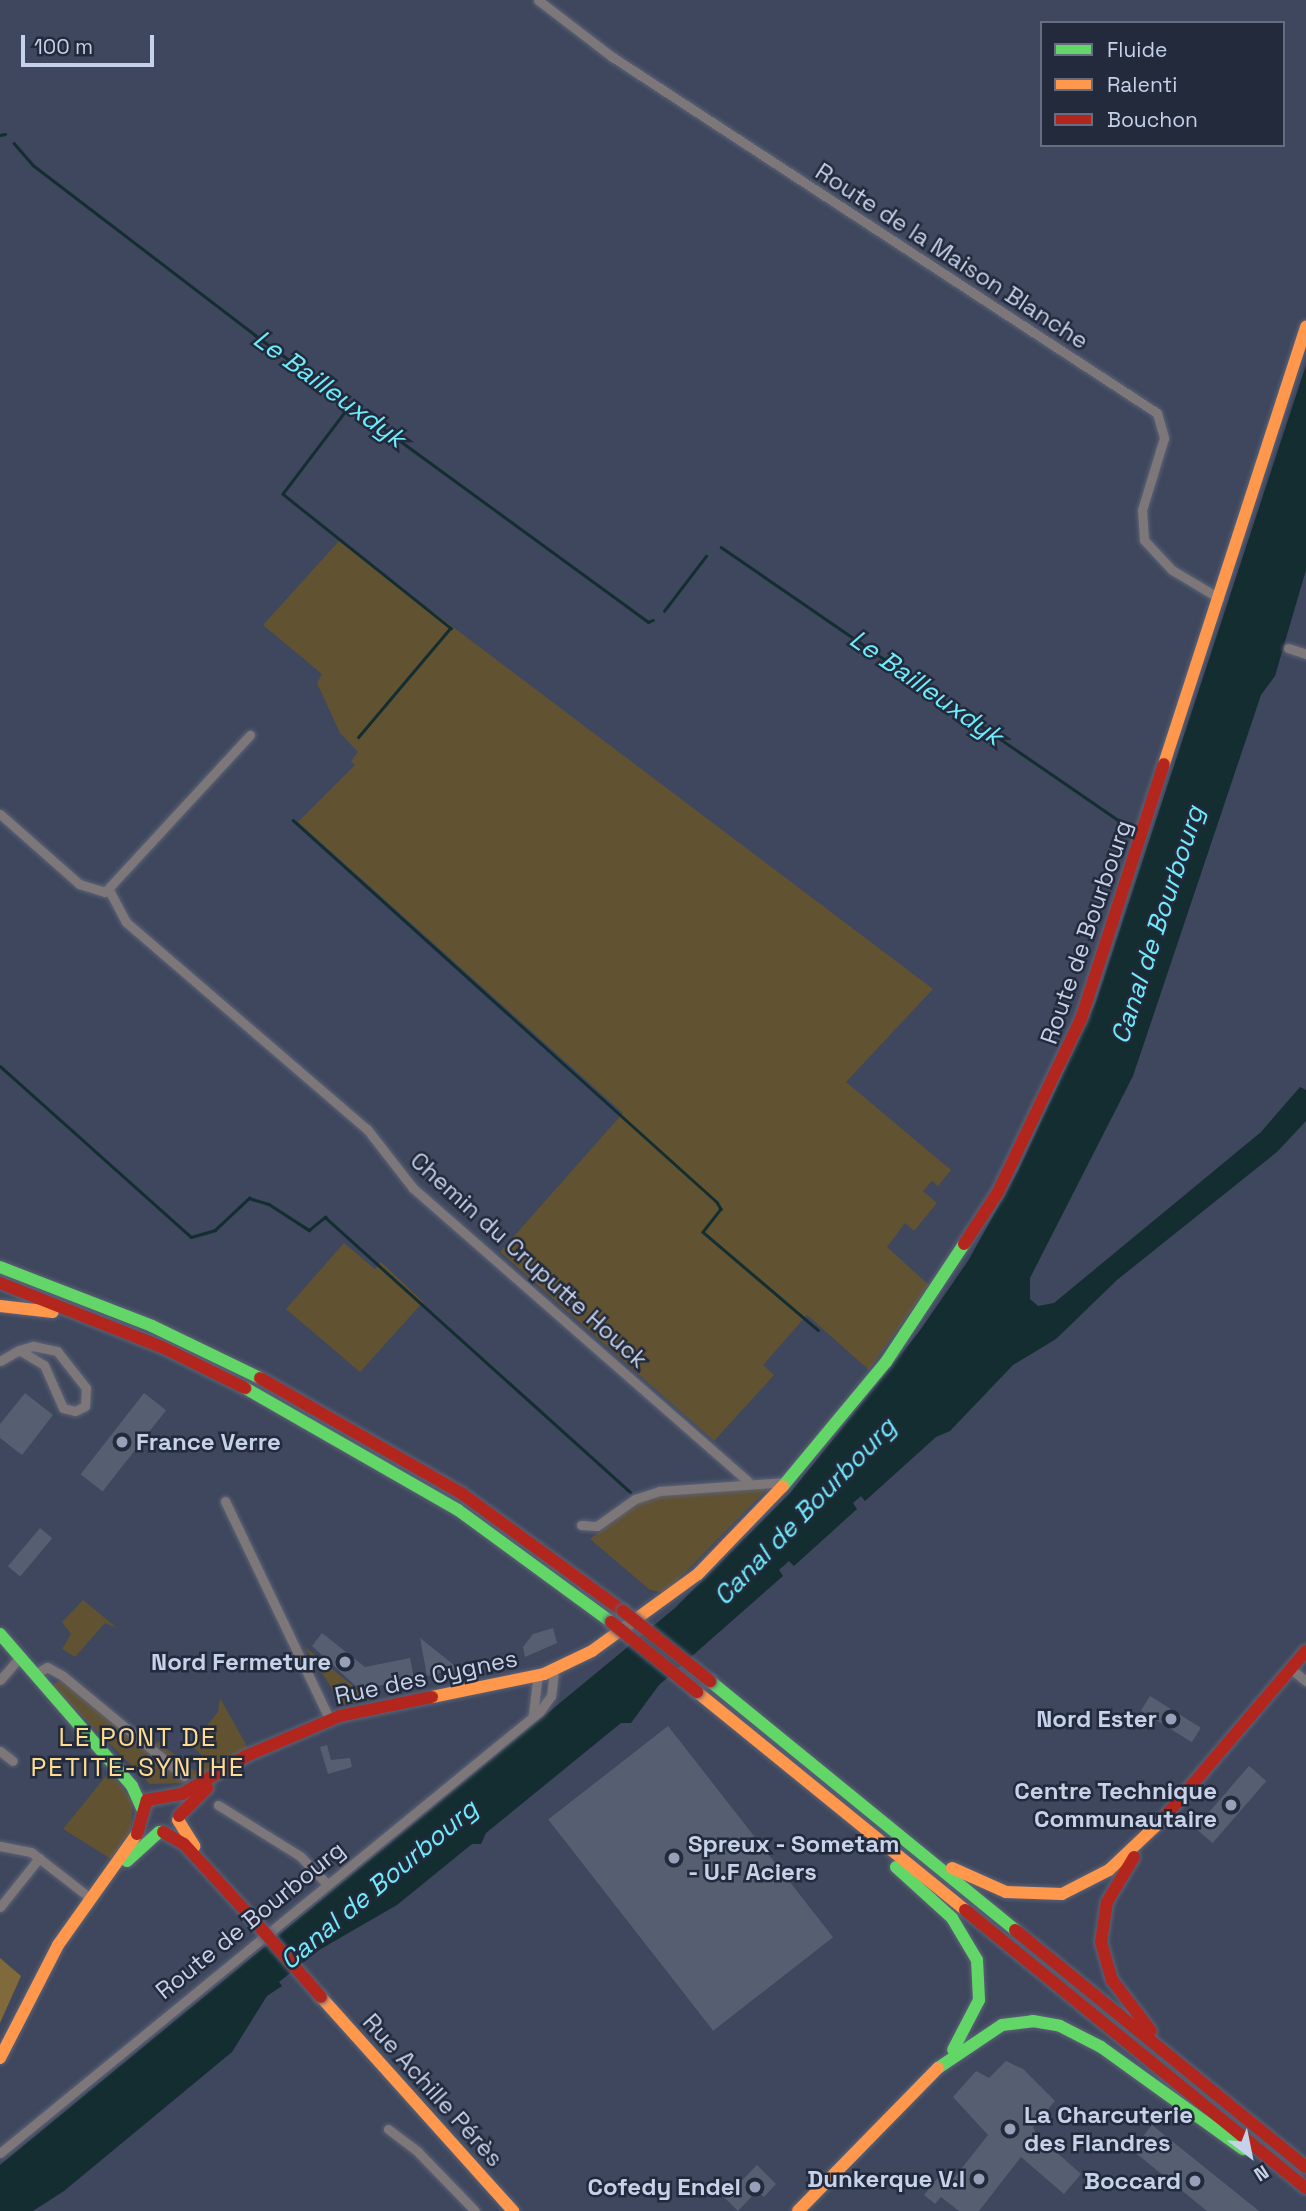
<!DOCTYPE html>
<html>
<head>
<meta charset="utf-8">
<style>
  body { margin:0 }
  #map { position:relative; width:1306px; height:2211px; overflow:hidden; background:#3e475d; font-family:"Space Grotesk",sans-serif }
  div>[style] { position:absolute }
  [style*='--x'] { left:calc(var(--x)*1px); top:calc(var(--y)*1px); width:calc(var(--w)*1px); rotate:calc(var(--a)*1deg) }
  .green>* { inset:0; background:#615232 }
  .forest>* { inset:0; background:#806a3b }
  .water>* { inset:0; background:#132d31 }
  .stream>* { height:2.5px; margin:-1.25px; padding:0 1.25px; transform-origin:1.25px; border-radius:1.25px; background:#132d31 }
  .building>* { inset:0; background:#565f72; transform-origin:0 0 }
  .roads { filter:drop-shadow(0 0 2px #5c6377) drop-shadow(0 0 2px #5c6377) }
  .street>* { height:9px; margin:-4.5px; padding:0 4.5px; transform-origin:4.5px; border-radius:4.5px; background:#7e777a }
  .fast>* { height:12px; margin:-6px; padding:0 6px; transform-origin:6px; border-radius:6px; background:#63d668 }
  .slow>* { height:12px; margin:-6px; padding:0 6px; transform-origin:6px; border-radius:6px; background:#ff974d }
  .jam>* { height:12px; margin:-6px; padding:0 6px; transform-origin:6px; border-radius:6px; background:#b3261e }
  .bridges { filter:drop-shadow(0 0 2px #5c6377) drop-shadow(0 0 2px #5c6377) }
  .jam-bridge>* { height:12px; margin:-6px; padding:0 6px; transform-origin:6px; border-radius:6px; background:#b3261e }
  .dots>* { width:19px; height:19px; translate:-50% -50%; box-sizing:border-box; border:4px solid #222a3c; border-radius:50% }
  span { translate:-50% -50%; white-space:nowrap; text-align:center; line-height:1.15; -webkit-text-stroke:5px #222a3c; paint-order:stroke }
  .street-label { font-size:24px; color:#c6d1ea }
  .poi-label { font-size:24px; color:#c6d1ea; font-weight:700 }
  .left { translate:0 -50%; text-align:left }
  .right { translate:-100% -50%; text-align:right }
  .water-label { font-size:26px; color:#6fedfc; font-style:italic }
  .neighbourhood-label { font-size:26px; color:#fedc92; letter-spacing:2px }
  .legend { position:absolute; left:1040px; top:21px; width:245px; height:126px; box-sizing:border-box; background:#222a3c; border:2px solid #646d82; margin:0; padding:9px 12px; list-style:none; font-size:21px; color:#c6d1ea }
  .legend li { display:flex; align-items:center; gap:14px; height:35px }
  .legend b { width:35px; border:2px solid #646d82 }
  .north { position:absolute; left:1215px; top:2120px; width:70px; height:70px; -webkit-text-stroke:5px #222a3c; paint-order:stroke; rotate:148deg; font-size:19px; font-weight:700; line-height:28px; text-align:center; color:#c6d1ea }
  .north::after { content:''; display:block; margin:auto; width:24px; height:32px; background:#c6d1ea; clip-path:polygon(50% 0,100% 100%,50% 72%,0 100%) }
  .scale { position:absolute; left:21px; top:35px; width:133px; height:32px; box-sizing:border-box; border:4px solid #c6d1ea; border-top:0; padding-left:9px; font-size:21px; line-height:24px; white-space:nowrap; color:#c6d1ea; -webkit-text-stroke:5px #222a3c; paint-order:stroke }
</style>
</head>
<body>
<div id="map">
  <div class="green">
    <i style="clip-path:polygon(339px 541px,933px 989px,846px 1082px,951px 1170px,938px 1186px,932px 1181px,923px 1191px,937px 1203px,914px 1231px,905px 1223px,887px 1247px,929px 1285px,869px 1370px,807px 1315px,763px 1365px,774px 1375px,714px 1441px,500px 1252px,623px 1113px,298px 822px,355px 765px,351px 761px,358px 752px,340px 733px,317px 683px,322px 674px,263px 625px)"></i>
    <i style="clip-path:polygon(344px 1243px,375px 1269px,381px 1262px,423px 1302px,360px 1372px,286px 1309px)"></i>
    <i style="clip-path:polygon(771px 1485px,665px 1593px,650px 1590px,590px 1539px,648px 1495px)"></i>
    <i style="clip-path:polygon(83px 1600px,117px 1628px,105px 1623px,75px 1657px,62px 1649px,71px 1634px,62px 1622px)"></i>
    <i style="clip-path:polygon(304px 1646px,370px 1700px,343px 1705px)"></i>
    <i style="clip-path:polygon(62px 1680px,125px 1733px,188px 1783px,150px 1784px,55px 1689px,53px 1684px)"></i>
    <i style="clip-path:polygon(220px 1698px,248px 1748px,194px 1779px,155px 1745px,158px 1741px,195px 1771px,208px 1761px,191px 1745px,218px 1712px)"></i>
    <i style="clip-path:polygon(110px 1771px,133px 1802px,130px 1837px,111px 1859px,63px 1829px)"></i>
  </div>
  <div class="forest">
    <i style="clip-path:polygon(0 1958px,21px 1976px,0 2023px)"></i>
  </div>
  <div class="water">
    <i style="clip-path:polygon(1306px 365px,1306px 570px,1275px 676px,1261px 695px,1133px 1076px,1030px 1278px,1030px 1299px,1038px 1306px,1054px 1303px,1261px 1132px,1300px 1087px,1306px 1090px,1306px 1121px,1277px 1152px,1117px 1280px,1056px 1339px,1013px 1365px,950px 1431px,936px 1437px,865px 1501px,861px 1496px,853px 1503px,857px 1509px,794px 1566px,789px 1561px,779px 1570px,783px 1576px,659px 1685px,631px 1723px,621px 1723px,486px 1833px,481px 1844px,472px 1844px,397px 1905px,319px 1950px,279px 1982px,282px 1986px,267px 1996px,232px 2052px,64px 2191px,33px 2211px,0 2211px,0 2165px,675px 1608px,790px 1493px,921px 1329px,968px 1261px,1018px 1171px,1096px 1002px)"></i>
  </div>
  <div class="stream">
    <i style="--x:0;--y:135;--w:5;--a:-11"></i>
    <i style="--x:14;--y:143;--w:29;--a:49"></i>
    <i style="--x:33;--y:165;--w:280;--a:37.4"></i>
    <i style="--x:255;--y:335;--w:487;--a:36.1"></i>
    <i style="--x:648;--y:622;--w:5;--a:-22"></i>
    <i style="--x:352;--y:403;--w:114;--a:127.2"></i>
    <i style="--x:283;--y:494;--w:215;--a:38.6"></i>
    <i style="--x:451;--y:628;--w:143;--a:130.2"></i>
    <i style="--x:721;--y:547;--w:496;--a:34.5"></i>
    <i style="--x:664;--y:611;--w:69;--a:-52.6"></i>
    <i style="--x:293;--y:820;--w:571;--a:42.02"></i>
    <i style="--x:717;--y:1202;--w:8;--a:60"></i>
    <i style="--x:721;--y:1209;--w:29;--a:128"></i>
    <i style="--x:703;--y:1232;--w:151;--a:40.4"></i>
    <i style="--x:0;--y:1066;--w:256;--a:41.8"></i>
    <i style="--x:191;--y:1237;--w:25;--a:-16"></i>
    <i style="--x:215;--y:1230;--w:47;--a:-43.3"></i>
    <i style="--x:249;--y:1198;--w:21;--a:17"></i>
    <i style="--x:269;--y:1204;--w:48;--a:33"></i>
    <i style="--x:309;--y:1230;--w:21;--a:-39"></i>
    <i style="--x:325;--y:1217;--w:411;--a:42"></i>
  </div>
  <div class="building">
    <i style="clip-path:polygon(25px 1393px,53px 1415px,22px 1455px,0 1438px,0 1424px)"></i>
    <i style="left:144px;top:1393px;width:28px;height:103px;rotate:38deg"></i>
    <i style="left:40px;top:1528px;width:16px;height:50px;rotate:40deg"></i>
    <i style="clip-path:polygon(553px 1628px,557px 1643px,525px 1657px,523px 1647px,533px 1634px)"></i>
    <i style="clip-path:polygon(322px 1633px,365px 1667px,410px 1658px,414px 1678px,360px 1690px,312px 1646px)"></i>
    <i style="clip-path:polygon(420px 1638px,459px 1669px,427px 1676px)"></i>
    <i style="left:1150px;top:1696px;width:60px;height:17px;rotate:32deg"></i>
    <i style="left:668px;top:1726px;width:268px;height:152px;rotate:52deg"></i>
    <i style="clip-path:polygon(327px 1745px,331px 1760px,350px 1758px,352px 1767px,328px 1774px,320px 1747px)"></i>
    <i style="left:1249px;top:1766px;width:23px;height:82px;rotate:41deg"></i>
    <i style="clip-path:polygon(1006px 2061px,1023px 2069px,1055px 2101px,1033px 2127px,1036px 2134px,1081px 2174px,1064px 2194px,1021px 2157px,979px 2211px,959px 2211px,941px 2197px,935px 2204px,924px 2195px,940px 2175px,950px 2183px,988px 2135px,953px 2097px,976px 2071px,989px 2078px)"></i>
    <i style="clip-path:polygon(1152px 2125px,1259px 2211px,1207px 2211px,1132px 2150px)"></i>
    <i style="clip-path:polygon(757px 2165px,776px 2184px,764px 2197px,757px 2191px,738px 2211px,725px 2198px)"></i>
  </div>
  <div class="roads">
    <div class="street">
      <i style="--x:538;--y:0;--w:92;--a:37.5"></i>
      <i style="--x:611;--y:56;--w:652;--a:33.18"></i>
      <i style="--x:1157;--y:413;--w:26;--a:74"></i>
      <i style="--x:1164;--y:438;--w:75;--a:107"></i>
      <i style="--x:1142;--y:510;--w:30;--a:86"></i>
      <i style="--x:1144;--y:540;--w:41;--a:47"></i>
      <i style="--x:1172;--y:570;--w:55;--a:30.8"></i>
      <i style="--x:1288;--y:648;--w:19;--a:18"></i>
      <i style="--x:0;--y:814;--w:106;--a:41.5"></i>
      <i style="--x:79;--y:884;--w:27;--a:17"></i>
      <i style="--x:105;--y:892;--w:214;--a:-47.3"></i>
      <i style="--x:109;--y:890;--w:36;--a:62"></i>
      <i style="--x:126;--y:922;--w:318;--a:40.7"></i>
      <i style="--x:367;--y:1129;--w:75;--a:52.1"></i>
      <i style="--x:413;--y:1188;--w:445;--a:41.2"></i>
      <i style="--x:0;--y:1361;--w:22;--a:-30"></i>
      <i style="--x:19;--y:1350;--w:15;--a:-16"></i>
      <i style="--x:33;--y:1346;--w:25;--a:12"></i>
      <i style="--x:57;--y:1351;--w:47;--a:51.9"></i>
      <i style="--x:86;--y:1388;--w:18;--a:93"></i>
      <i style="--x:85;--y:1406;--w:11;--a:153"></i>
      <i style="--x:75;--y:1411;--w:12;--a:-166"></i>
      <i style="--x:63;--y:1408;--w:47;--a:-113.8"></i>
      <i style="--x:44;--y:1365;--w:29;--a:-149"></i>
      <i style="--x:225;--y:1501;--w:243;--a:64.4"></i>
      <i style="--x:581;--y:1525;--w:16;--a:4"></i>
      <i style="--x:597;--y:1526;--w:47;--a:-35.4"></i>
      <i style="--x:635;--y:1499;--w:25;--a:-18"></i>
      <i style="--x:659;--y:1491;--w:128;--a:-4"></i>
      <i style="--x:1291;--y:1669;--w:19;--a:39"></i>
      <i style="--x:35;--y:1674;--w:14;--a:-30"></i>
      <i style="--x:47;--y:1667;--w:18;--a:29"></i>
      <i style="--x:63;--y:1676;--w:157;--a:39.6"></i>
      <i style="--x:0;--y:1680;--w:30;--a:-49"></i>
      <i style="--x:533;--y:1714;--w:39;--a:-83"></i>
      <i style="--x:0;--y:1751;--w:16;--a:38"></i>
      <i style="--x:218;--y:1805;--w:97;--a:31.9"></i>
      <i style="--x:300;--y:1856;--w:39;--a:46"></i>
      <i style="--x:0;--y:1846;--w:32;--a:11"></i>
      <i style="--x:31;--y:1852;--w:75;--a:37.9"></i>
      <i style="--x:0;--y:1907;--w:63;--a:-51.5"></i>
      <i style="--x:388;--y:2129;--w:38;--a:37"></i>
      <i style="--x:418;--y:2152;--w:82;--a:46"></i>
      <i style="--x:0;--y:2153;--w:698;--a:-39.3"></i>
      <i style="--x:540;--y:1711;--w:19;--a:-54"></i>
      <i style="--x:551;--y:1696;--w:26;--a:-83"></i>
    </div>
    <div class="fast">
      <i style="--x:0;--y:1267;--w:163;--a:21.2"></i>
      <i style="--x:152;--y:1326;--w:120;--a:25.7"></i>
      <i style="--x:245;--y:1388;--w:245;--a:29.8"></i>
      <i style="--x:458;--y:1510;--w:190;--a:36.2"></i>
      <i style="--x:783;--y:1486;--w:161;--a:-50.3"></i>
      <i style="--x:886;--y:1362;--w:141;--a:-56.5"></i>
      <i style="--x:0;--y:1634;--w:201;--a:49"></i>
      <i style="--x:132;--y:1786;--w:24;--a:66"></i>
      <i style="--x:710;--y:1681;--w:394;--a:39.2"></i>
      <i style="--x:127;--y:1861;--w:43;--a:-42.2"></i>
      <i style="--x:896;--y:1867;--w:76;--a:42.3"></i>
      <i style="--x:952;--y:1918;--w:49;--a:59.2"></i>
      <i style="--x:977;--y:1960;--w:40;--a:87.1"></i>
      <i style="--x:979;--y:2000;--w:56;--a:117.5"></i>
      <i style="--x:938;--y:2068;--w:77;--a:-33.9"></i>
      <i style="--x:1002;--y:2025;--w:31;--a:-7"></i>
      <i style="--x:1033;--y:2021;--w:27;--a:10"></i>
      <i style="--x:1060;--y:2026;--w:46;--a:27.1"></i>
      <i style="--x:1101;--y:2047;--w:175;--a:35.7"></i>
    </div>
    <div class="slow">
      <i style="--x:1164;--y:764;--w:460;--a:-72"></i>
      <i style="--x:0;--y:1306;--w:53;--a:6.5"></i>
      <i style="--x:697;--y:1692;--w:345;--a:39.1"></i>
      <i style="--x:432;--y:1697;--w:114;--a:-11.6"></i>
      <i style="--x:544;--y:1674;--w:53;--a:-25.6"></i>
      <i style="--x:592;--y:1651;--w:131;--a:-36"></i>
      <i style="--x:698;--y:1574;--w:122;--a:-46"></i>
      <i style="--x:178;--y:1820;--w:31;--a:58"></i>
      <i style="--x:952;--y:1868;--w:59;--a:24"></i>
      <i style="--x:1006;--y:1892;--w:56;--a:2"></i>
      <i style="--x:1062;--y:1894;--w:53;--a:-27.1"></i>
      <i style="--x:1109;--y:1870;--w:73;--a:-43.3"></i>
      <i style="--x:321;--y:1997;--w:288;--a:48.1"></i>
      <i style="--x:0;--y:2058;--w:127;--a:-62.8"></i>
      <i style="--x:58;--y:1945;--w:136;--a:-54.6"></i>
      <i style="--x:798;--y:2211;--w:200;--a:-45.6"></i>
    </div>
    <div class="jam">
      <i style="--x:964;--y:1244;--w:62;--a:-56.8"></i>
      <i style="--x:998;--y:1192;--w:192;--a:-64.4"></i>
      <i style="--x:1081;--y:1019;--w:268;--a:-72"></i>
      <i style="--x:0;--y:1283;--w:174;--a:21.6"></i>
      <i style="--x:162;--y:1347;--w:93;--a:26.3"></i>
      <i style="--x:260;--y:1378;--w:232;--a:29.8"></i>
      <i style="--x:461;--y:1493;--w:200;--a:36.1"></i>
      <i style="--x:179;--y:1816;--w:40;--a:-45"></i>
      <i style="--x:1162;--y:1820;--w:222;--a:-49.6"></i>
      <i style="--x:163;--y:1832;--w:24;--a:30"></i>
      <i style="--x:184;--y:1844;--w:99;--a:47.5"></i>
      <i style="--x:137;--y:1834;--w:35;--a:-74"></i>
      <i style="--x:147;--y:1800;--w:36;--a:-10"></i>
      <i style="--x:182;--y:1794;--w:74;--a:-30.7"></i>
      <i style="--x:246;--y:1756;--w:102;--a:-23.1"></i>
      <i style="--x:340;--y:1716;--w:94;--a:-11.7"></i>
      <i style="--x:1134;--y:1857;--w:52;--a:121"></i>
      <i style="--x:1107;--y:1902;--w:40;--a:98.5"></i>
      <i style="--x:1101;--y:1942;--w:40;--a:74"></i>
      <i style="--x:1112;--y:1980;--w:64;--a:52.6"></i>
      <i style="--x:965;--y:1910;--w:440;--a:39.2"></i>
      <i style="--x:1015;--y:1930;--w:375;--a:39.2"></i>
    </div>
  </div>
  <div class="bridges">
    <div class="jam-bridge">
      <i style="--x:623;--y:1611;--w:112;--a:38.8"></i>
      <i style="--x:611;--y:1622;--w:111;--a:39.1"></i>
      <i style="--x:251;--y:1917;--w:106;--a:48.8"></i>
    </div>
  </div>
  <div class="dots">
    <i style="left:122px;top:1442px;background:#96a1b9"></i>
    <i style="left:345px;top:1662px;background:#96a1b9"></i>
    <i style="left:1171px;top:1719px;background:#96a1b9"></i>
    <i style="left:1231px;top:1805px;background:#96a1b9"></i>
    <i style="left:674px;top:1858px;background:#96a1b9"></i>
    <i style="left:1010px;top:2129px;background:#96a1b9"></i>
    <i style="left:979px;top:2179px;background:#96a1b9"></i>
    <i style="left:1195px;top:2181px;background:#96a1b9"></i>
    <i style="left:755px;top:2187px;background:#96a1b9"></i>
  </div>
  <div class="street-label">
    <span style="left:952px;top:256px;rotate:33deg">Route de la Maison Blanche</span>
    <span style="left:1086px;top:932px;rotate:-71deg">Route de Bourbourg</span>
    <span style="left:529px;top:1260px;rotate:42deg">Chemin du Cruputte Houck</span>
    <span style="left:426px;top:1677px;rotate:-12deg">Rue des Cygnes</span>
    <span style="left:250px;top:1920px;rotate:-39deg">Route de Bourbourg</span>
    <span style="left:433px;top:2090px;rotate:48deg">Rue Achille Pérès</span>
  </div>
  <div class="poi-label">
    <span class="left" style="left:136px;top:1442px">France Verre</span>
    <span class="right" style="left:331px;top:1662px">Nord Fermeture</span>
    <span class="right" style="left:1157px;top:1719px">Nord Ester</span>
    <span class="right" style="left:1217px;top:1805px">Centre Technique<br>Communautaire</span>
    <span class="left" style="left:688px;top:1858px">Spreux - Sometam<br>- U.F Aciers</span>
    <span class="left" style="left:1024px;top:2129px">La Charcuterie<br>des Flandres</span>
    <span class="right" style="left:965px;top:2179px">Dunkerque V.I</span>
    <span class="right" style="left:1181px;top:2181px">Boccard</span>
    <span class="right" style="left:741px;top:2187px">Cofedy Endel</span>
  </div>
  <div class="water-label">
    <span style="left:329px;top:389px;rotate:36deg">Le Bailleuxdyk</span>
    <span style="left:926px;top:688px;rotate:35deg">Le Bailleuxdyk</span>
    <span style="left:1158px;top:925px;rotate:-72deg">Canal de Bourbourg</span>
    <span style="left:805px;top:1512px;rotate:-46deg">Canal de Bourbourg</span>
    <span style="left:379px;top:1885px;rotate:-40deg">Canal de Bourbourg</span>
  </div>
  <div class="neighbourhood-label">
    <span style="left:138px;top:1753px">LE PONT DE<br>PETITE-SYNTHE</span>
  </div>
  <ul class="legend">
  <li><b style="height:9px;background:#63d668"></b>Fluide</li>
  <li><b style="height:9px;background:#ff974d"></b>Ralenti</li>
  <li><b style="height:9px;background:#b3261e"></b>Bouchon</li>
  </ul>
  <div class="north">N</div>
  <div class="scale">100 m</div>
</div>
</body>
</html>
